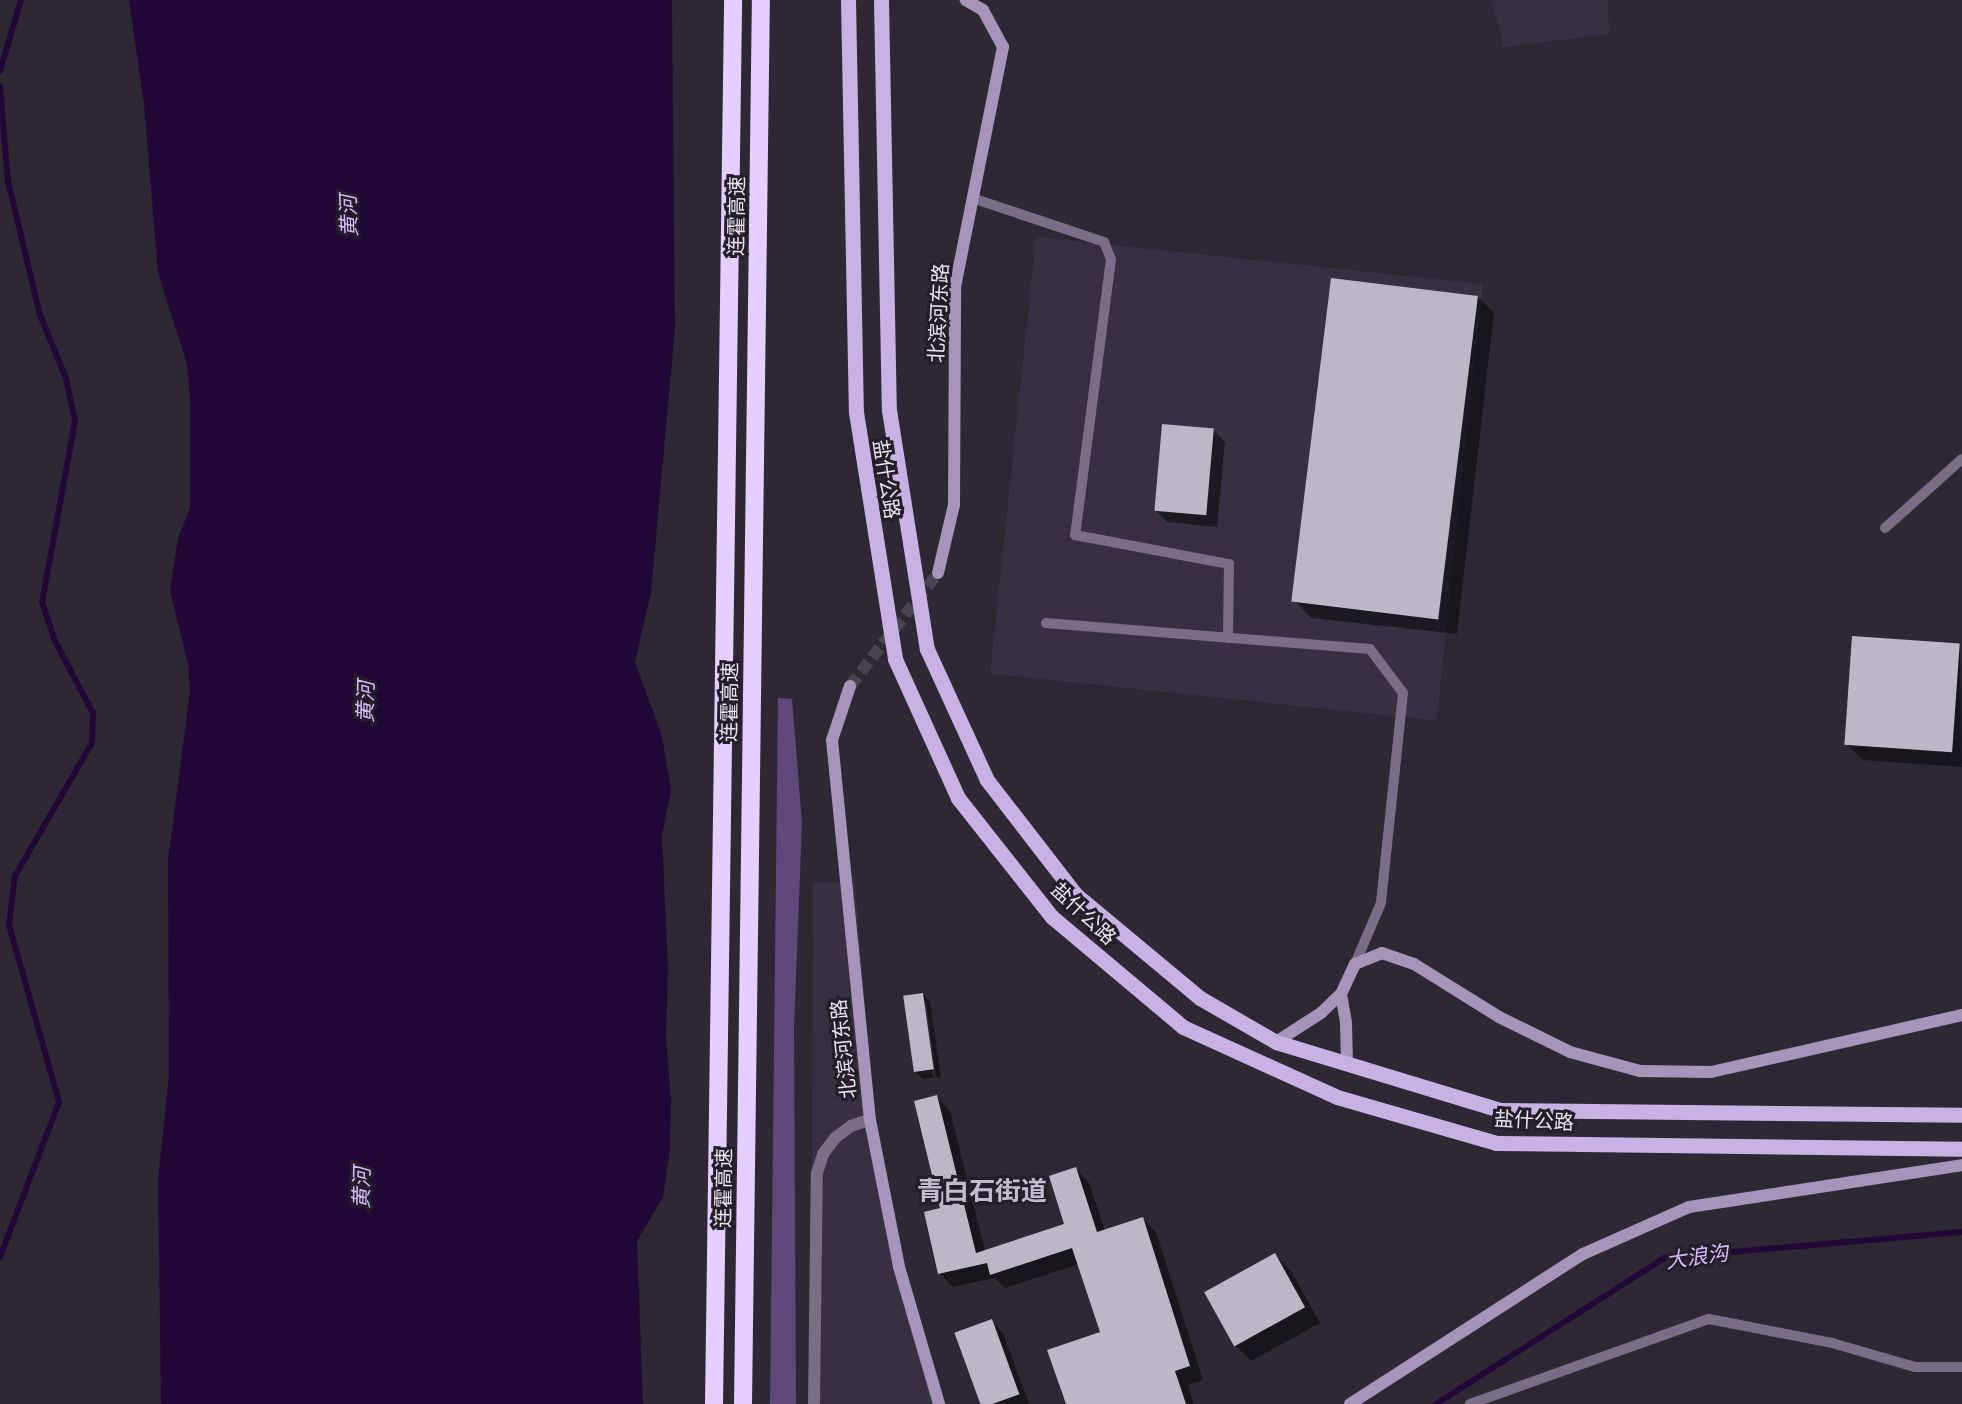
<!DOCTYPE html>
<html>
<head>
<meta charset="utf-8">
<style>
  body { margin:0 }
  #map { position:relative; width:1962px; height:1404px; overflow:hidden; background:#2e2835; font-family:Merriweather,"Noto Sans SC",serif }
  div>[style] { position:absolute }
  [style*='--x'] { left:calc(var(--x)*1px); top:calc(var(--y)*1px); width:calc(var(--w)*1px); rotate:calc(var(--a)*1deg) }
  .built>* { inset:0; background:#382f42; transform-origin:0 0 }
  .forest>* { inset:0; background:#61487b }
  .water>* { inset:0; background:#220836 }
  .shadow>* { inset:0; background:#0007 }
  .stream>* { height:6px; margin:-3px; padding:0 3px; transform-origin:3px; border-radius:3px; background:#220836 }
  .building>* { inset:0; background:#bdb6c7; transform-origin:0 0 }
  .secondary-tunnel>* { height:12px; margin-top:-6px; transform-origin:0; background:repeating-linear-gradient(90deg,#4a4451 0 12px,transparent 0 18px) }
  .lane>* { height:10px; margin:-5px; padding:0 5px; transform-origin:5px; border-radius:5px; background:#796e86 }
  .street>* { height:12px; margin:-6px; padding:0 6px; transform-origin:6px; border-radius:6px; background:#796e86 }
  .secondary>* { height:12px; margin:-6px; padding:0 6px; transform-origin:6px; border-radius:6px; background:#a694ba }
  .primary>* { height:15px; margin:-7.5px; padding:0 7.5px; transform-origin:7.5px; border-radius:7.5px; background:#c8b1e3 }
  .highway>* { height:18px; margin:-9px; padding:0 9px; transform-origin:9px; border-radius:9px; background:#e5cfff }
  span { translate:-50% -50%; white-space:nowrap; text-align:center; line-height:1.15; -webkit-text-stroke:6px #241e2b; paint-order:stroke }
  .street-label { font-size:20px; color:#e9e5ee }
  .water-label { font-size:21px; color:#d8bbfa; font-style:italic }
  .district-label { font-size:26px; color:#c3bbcd; font-weight:700 }
</style>
</head>
<body>
<div id="map">
  <div class="built">
    <i style="clip-path:polygon(1491px 0,1608px 0,1609px 34px,1504px 47px)"></i>
    <i style="left:1036px;top:237px;width:449px;height:439px;rotate:6deg"></i>
    <i style="clip-path:polygon(813px 882px,855px 882px,878px 1168px,933px 1404px,811px 1404px)"></i>
  </div>
  <div class="forest">
    <i style="clip-path:polygon(778px 698px,792px 699px,802px 823px,794px 1028px,796px 1404px,770px 1404px)"></i>
  </div>
  <div class="water">
    <i style="clip-path:polygon(129px 0,672px 0,675px 329px,651px 593px,635px 662px,662px 736px,671px 790px,662px 836px,668px 968px,666px 1038px,671px 1100px,670px 1149px,663px 1197px,637px 1241px,643px 1404px,161px 1404px,158px 1180px,169px 1075px,168px 861px,190px 691px,188px 664px,170px 591px,178px 538px,190px 508px,190px 399px,187px 364px,158px 273px,144px 104px)"></i>
  </div>
  <div class="shadow">
    <i style="clip-path:polygon(1478px 297px,1494px 313px,1457px 634px,1311px 618px,1295px 601px)"></i>
    <i style="clip-path:polygon(1213px 430px,1225px 442px,1217px 527px,1167px 522px,1155px 510px)"></i>
    <i style="clip-path:polygon(1960px 645px,1962px 767px,1863px 760px,1847px 744px)"></i>
    <i style="clip-path:polygon(evenodd,923px 994px,930px 1002px,941px 1077px,923px 1079px,915px 1071px,923px 994px,923px 1001px,926px 1001px,936px 1077px,933px 1077px,923px 1001px)"></i>
    <i style="clip-path:polygon(937px 1097px,950px 1111px,985px 1251px,1066px 1225px,1076px 1169px,1089px 1183px,1105px 1231px,1143px 1219px,1156px 1232px,1203px 1380px,1188px 1385px,1194px 1404px,1065px 1404px,1049px 1351px,1102px 1333px,1079px 1264px,1005px 1288px,995px 1278px,953px 1287px,939px 1273px,942px 1209px)"></i>
    <i style="clip-path:polygon(1275px 1255px,1291px 1271px,1320px 1323px,1251px 1361px,1235px 1345px,1206px 1293px)"></i>
    <i style="clip-path:polygon(991px 1321px,1003px 1333px,1029px 1404px,982px 1404px,956px 1334px)"></i>
  </div>
  <div class="stream">
    <i style="--x:0;--y:71;--w:74;--a:-73.5"></i>
    <i style="--x:0;--y:86;--w:95;--a:85.2"></i>
    <i style="--x:8;--y:181;--w:138;--a:76.6"></i>
    <i style="--x:40;--y:315;--w:68;--a:67.6"></i>
    <i style="--x:66;--y:378;--w:44;--a:78.2"></i>
    <i style="--x:75;--y:421;--w:184;--a:100.3"></i>
    <i style="--x:42;--y:602;--w:41;--a:71.6"></i>
    <i style="--x:55;--y:641;--w:81;--a:62.2"></i>
    <i style="--x:93;--y:713;--w:30;--a:92"></i>
    <i style="--x:92;--y:743;--w:154;--a:120.1"></i>
    <i style="--x:15;--y:876;--w:49;--a:97"></i>
    <i style="--x:9;--y:925;--w:184;--a:74.2"></i>
    <i style="--x:59;--y:1102;--w:166;--a:110.8"></i>
    <i style="--x:1436;--y:1404;--w:271;--a:-32.6"></i>
    <i style="--x:1664;--y:1258;--w:299;--a:-5"></i>
  </div>
  <div class="building">
    <i style="left:1331px;top:278px;width:148px;height:326px;rotate:7deg"></i>
    <i style="left:1162px;top:424px;width:52px;height:87px;rotate:5deg"></i>
    <i style="left:1852px;top:636px;width:108px;height:109px;rotate:4deg"></i>
    <i style="left:923px;top:993px;width:77px;height:20px;rotate:82deg"></i>
    <i style="clip-path:polygon(937px 1095px,976px 1253px,1064px 1224px,1049px 1176px,1076px 1167px,1097px 1232px,1143px 1217px,1190px 1366px,1175px 1371px,1186px 1404px,1066px 1404px,1047px 1350px,1100px 1332px,1072px 1248px,990px 1275px,987px 1263px,938px 1274px,924px 1212px,940px 1208px,914px 1101px)"></i>
    <i style="left:1275px;top:1253px;width:62px;height:81px;rotate:61deg"></i>
    <i style="left:992px;top:1319px;width:80px;height:40px;rotate:70deg"></i>
  </div>
  <div class="secondary-tunnel">
    <i style="--x:850;--y:686;--w:143;--a:-52.1"></i>
  </div>
  <div class="lane">
    <i style="--x:972;--y:198;--w:139;--a:18.4"></i>
    <i style="--x:1104;--y:242;--w:18;--a:68"></i>
    <i style="--x:1111;--y:259;--w:278;--a:97.4"></i>
    <i style="--x:1075;--y:535;--w:157;--a:10.7"></i>
    <i style="--x:1229;--y:564;--w:74;--a:90.8"></i>
    <i style="--x:1885;--y:528;--w:103;--a:-41.9"></i>
    <i style="--x:1046;--y:623;--w:325;--a:4.6"></i>
    <i style="--x:1370;--y:649;--w:55;--a:53.1"></i>
    <i style="--x:1403;--y:693;--w:211;--a:96"></i>
    <i style="--x:1381;--y:903;--w:66;--a:113.1"></i>
    <i style="--x:1470;--y:1404;--w:254;--a:-19.6"></i>
    <i style="--x:1709;--y:1319;--w:125;--a:11"></i>
    <i style="--x:1832;--y:1343;--w:86;--a:16.1"></i>
    <i style="--x:1915;--y:1367;--w:47;--a:0"></i>
  </div>
  <div class="street">
    <i style="--x:814;--y:1404;--w:231;--a:-89.3"></i>
    <i style="--x:817;--y:1173;--w:20;--a:-72"></i>
    <i style="--x:823;--y:1154;--w:20;--a:-53"></i>
    <i style="--x:835;--y:1138;--w:20;--a:-37"></i>
    <i style="--x:851;--y:1126;--w:20;--a:-18"></i>
  </div>
  <div class="secondary">
    <i style="--x:938;--y:573;--w:70;--a:-76.8"></i>
    <i style="--x:954;--y:505;--w:218;--a:-89.7"></i>
    <i style="--x:955;--y:287;--w:245;--a:-78.7"></i>
    <i style="--x:1003;--y:47;--w:42;--a:-118.4"></i>
    <i style="--x:983;--y:10;--w:20;--a:-150"></i>
    <i style="--x:850;--y:686;--w:57;--a:108.4"></i>
    <i style="--x:832;--y:740;--w:382;--a:84.3"></i>
    <i style="--x:870;--y:1120;--w:150;--a:78.8"></i>
    <i style="--x:899;--y:1267;--w:143;--a:73.7"></i>
    <i style="--x:1341;--y:994;--w:33;--a:-65"></i>
    <i style="--x:1355;--y:964;--w:29;--a:-22"></i>
    <i style="--x:1382;--y:953;--w:34;--a:19"></i>
    <i style="--x:1414;--y:964;--w:100;--a:31.9"></i>
    <i style="--x:1499;--y:1017;--w:79;--a:26.2"></i>
    <i style="--x:1570;--y:1052;--w:73;--a:15.2"></i>
    <i style="--x:1640;--y:1071;--w:71;--a:0.8"></i>
    <i style="--x:1711;--y:1072;--w:257;--a:-12.8"></i>
    <i style="--x:1276;--y:1042;--w:54;--a:-32.8"></i>
    <i style="--x:1321;--y:1013;--w:28;--a:-44"></i>
    <i style="--x:1341;--y:994;--w:29;--a:80"></i>
    <i style="--x:1346;--y:1023;--w:42;--a:88.6"></i>
    <i style="--x:1350;--y:1404;--w:277;--a:-32.8"></i>
    <i style="--x:1583;--y:1254;--w:116;--a:-23.9"></i>
    <i style="--x:1689;--y:1207;--w:276;--a:-8.7"></i>
  </div>
  <div class="primary">
    <i style="--x:848;--y:0;--w:412;--a:88.9"></i>
    <i style="--x:856;--y:412;--w:250;--a:81"></i>
    <i style="--x:895;--y:659;--w:153;--a:65.6"></i>
    <i style="--x:958;--y:798;--w:152;--a:51.7"></i>
    <i style="--x:1052;--y:917;--w:171;--a:40"></i>
    <i style="--x:1183;--y:1027;--w:169;--a:24.4"></i>
    <i style="--x:1337;--y:1097;--w:166;--a:16.1"></i>
    <i style="--x:1496;--y:1143;--w:466;--a:0.7"></i>
    <i style="--x:881;--y:0;--w:410;--a:88.9"></i>
    <i style="--x:889;--y:410;--w:242;--a:81"></i>
    <i style="--x:927;--y:649;--w:144;--a:65.4"></i>
    <i style="--x:987;--y:780;--w:144;--a:52.3"></i>
    <i style="--x:1075;--y:894;--w:163;--a:39.8"></i>
    <i style="--x:1200;--y:998;--w:88;--a:30.1"></i>
    <i style="--x:1276;--y:1042;--w:234;--a:16.9"></i>
    <i style="--x:1500;--y:1110;--w:462;--a:0.6"></i>
  </div>
  <div class="highway">
    <i style="--x:714;--y:1404;--w:1404;--a:-89.22"></i>
    <i style="--x:743;--y:1404;--w:1404;--a:-89.27"></i>
  </div>
  <div class="street-label">
    <span style="left:736px;top:216px;rotate:-89deg">连霍高速</span>
    <span style="left:938px;top:313px;rotate:-87deg">北滨河东路</span>
    <span style="left:887px;top:479px;rotate:81deg">盐什公路</span>
    <span style="left:729px;top:702px;rotate:-89deg">连霍高速</span>
    <span style="left:1084px;top:913px;rotate:43deg">盐什公路</span>
    <span style="left:843px;top:1049px;rotate:-96deg">北滨河东路</span>
    <span style="left:1534px;top:1120px;rotate:3deg">盐什公路</span>
    <span style="left:723px;top:1188px;rotate:-89deg">连霍高速</span>
  </div>
  <div class="water-label">
    <span style="left:349px;top:216px;rotate:-92deg">黄河</span>
    <span style="left:366px;top:702px;rotate:-89deg">黄河</span>
    <span style="left:362px;top:1188px;rotate:-89deg">黄河</span>
    <span style="left:1697px;top:1257px;rotate:-8deg">大浪沟</span>
  </div>
  <div class="district-label">
    <span style="left:982px;top:1191px">青白石街道</span>
  </div>
</div>
</body>
</html>
